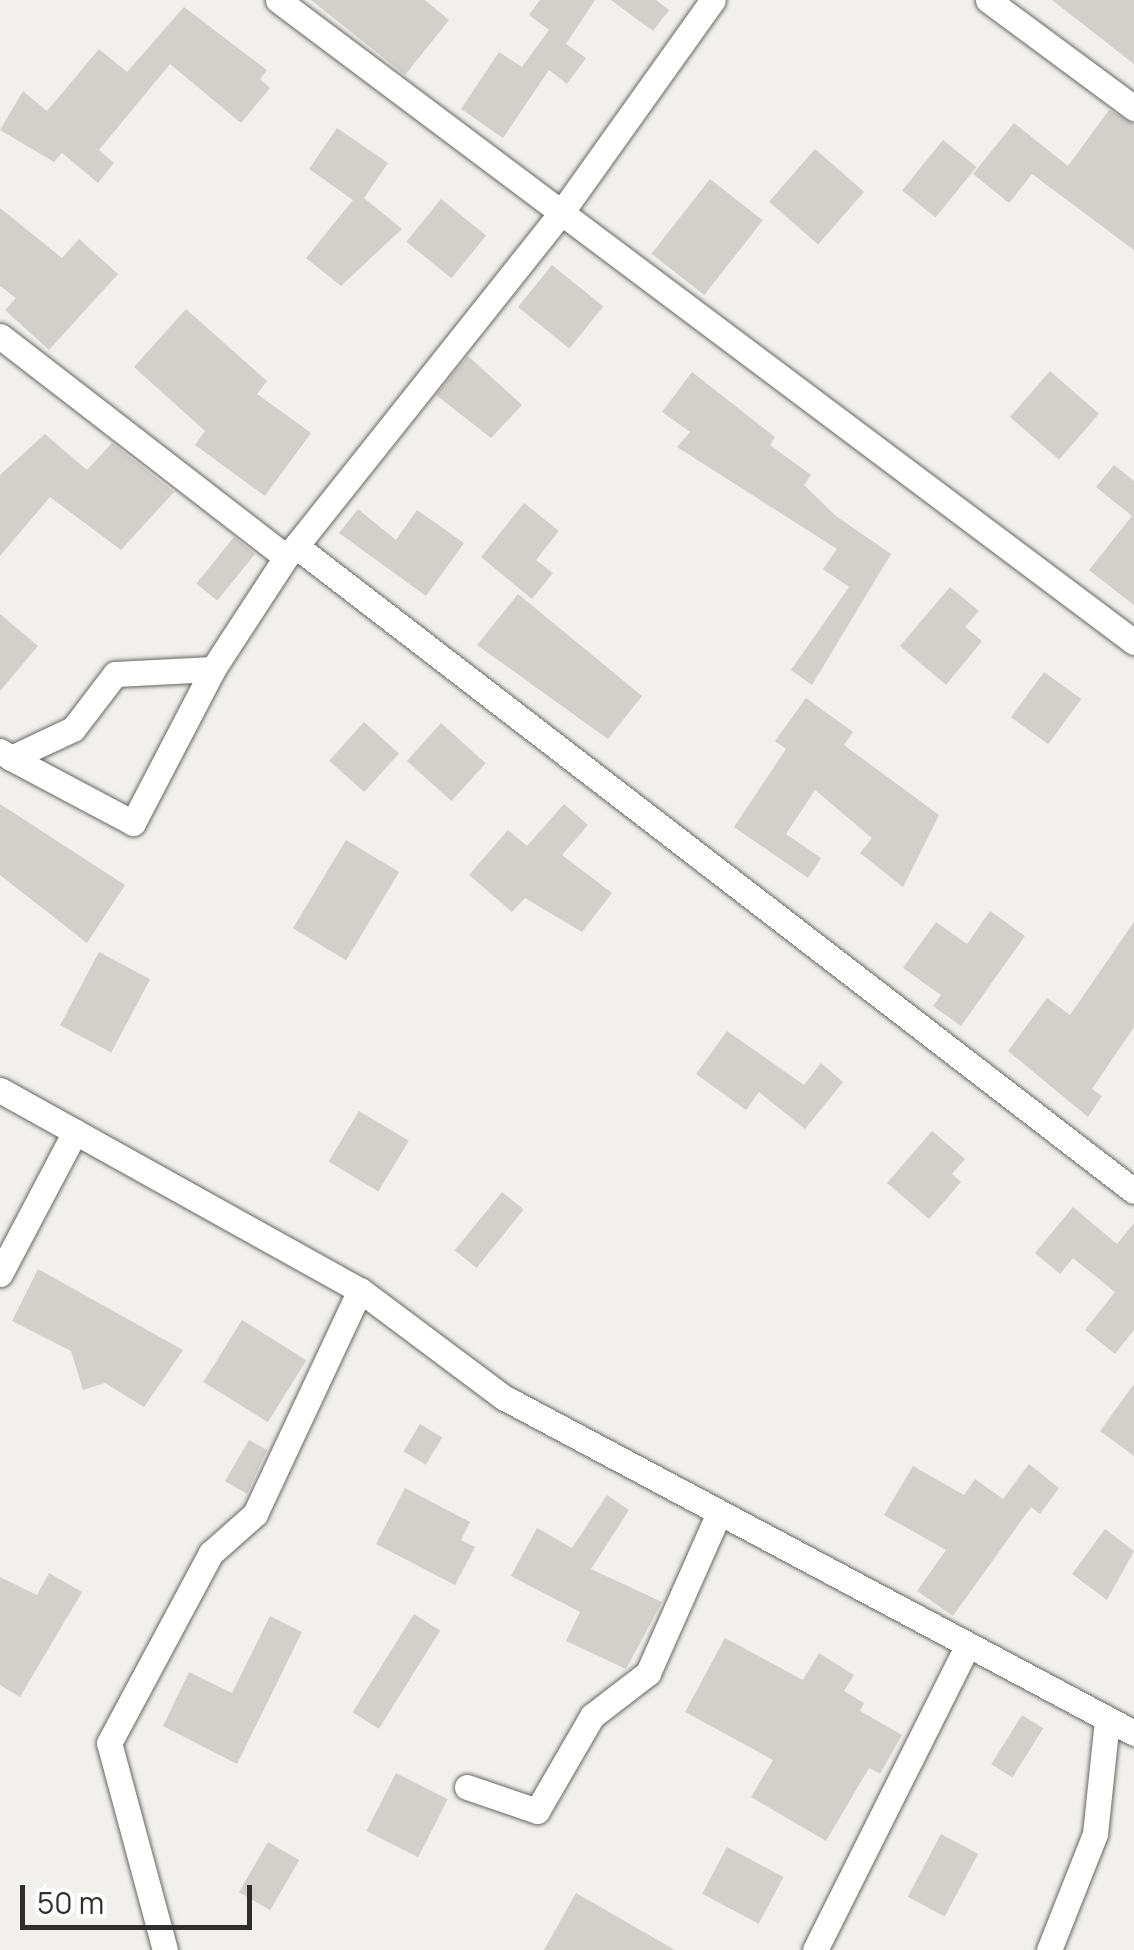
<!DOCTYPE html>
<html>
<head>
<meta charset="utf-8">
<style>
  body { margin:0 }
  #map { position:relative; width:1134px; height:1950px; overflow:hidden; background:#f2f0ec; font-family:Manrope,sans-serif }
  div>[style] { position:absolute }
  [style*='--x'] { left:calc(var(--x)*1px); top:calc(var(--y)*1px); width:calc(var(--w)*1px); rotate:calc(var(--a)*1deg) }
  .building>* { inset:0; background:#d3d0cc; transform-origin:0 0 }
  .roads { filter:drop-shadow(0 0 2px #686662) drop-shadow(0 0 2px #686662) }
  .minor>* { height:25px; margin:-12.5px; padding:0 12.5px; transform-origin:12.5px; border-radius:12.5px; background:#fff }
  span { translate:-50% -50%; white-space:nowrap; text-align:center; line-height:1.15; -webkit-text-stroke:8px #fff; paint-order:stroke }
  .scale { position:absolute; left:20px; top:1885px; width:232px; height:45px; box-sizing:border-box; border:5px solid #2f2e2c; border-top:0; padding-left:12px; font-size:30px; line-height:35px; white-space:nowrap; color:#2f2e2c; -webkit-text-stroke:8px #fff; paint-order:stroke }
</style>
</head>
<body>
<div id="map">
  <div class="building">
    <i style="clip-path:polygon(311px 0,425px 0,449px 20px,405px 75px)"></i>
    <i style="clip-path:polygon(540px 0,595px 0,566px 44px,586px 58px,567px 84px,549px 70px,503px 138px,461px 109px,499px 52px,522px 67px,549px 30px,529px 15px)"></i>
    <i style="clip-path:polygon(611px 0,656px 0,669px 10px,653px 31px)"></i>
    <i style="clip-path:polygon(1052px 0,1134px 0,1134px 64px)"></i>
    <i style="clip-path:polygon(184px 7px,267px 70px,260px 79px,270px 88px,241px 123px,170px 64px,99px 150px,114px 163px,98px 183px,62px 153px,54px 162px,0 130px,23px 91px,47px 111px,99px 49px,127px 72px)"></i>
    <i style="clip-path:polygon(1109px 110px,1134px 124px,1134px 250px,1032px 174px,1009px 203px,973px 174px,1014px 123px,1068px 166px)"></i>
    <i style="clip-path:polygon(337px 128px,388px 163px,364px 198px,402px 229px,341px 286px,306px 258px,353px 200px,309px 169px)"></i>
    <i style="left:943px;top:140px;width:43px;height:65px;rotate:39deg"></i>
    <i style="left:815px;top:149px;width:65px;height:70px;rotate:41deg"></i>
    <i style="left:710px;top:179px;width:67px;height:95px;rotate:38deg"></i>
    <i style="left:441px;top:199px;width:58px;height:55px;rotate:39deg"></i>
    <i style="clip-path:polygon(0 208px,62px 258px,79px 239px,118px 274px,49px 350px,5px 310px,16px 298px,0 286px)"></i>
    <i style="left:552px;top:265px;width:66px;height:54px;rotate:39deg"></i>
    <i style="clip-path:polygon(186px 309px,267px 381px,257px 394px,311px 433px,265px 496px,195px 445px,205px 431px,134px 367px)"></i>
    <i style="clip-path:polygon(468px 356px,522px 405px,491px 438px,436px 395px)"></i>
    <i style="left:1050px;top:371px;width:65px;height:61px;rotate:41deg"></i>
    <i style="clip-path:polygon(692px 372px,775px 437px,770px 445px,811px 475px,804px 485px,836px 516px,891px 554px,812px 685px,791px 670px,849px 587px,823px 569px,837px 549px,677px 447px,690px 432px,662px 412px)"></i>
    <i style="clip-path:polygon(45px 434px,87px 470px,112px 443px,174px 492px,121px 550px,50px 497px,0 556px,0 475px)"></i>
    <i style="clip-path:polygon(1114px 465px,1134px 481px,1134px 605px,1089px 570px,1132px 516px,1096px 487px)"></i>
    <i style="clip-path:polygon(524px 503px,559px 531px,536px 560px,553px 573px,532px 599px,481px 557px)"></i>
    <i style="clip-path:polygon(358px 509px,396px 540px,417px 510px,464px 543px,426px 596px,339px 533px)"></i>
    <i style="left:234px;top:537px;width:27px;height:60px;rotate:39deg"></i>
    <i style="clip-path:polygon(950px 587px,979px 611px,965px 627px,982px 641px,946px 685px,900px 646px)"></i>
    <i style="clip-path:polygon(518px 594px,642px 696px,608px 739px,477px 645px)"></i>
    <i style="clip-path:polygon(0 614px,38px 646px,0 691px)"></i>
    <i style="left:1044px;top:672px;width:46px;height:56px;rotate:36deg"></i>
    <i style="clip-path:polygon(806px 698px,853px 732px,844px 745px,939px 815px,903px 887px,860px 853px,872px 838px,815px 790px,786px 834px,821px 858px,808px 878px,734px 827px,786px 749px,775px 741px)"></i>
    <i style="left:364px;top:722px;width:47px;height:52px;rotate:42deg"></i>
    <i style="left:441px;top:723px;width:60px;height:51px;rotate:42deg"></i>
    <i style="clip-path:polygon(0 804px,125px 885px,87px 943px,0 875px)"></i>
    <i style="clip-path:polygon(564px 804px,588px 825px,562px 855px,612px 893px,582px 932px,525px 898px,512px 912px,469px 875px,508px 830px,527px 846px)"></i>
    <i style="left:346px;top:840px;width:62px;height:103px;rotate:31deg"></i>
    <i style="clip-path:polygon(990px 911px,1025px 936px,961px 1026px,933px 1006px,941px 995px,903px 968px,936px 922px,967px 944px)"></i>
    <i style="clip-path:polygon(1134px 922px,1134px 1027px,1092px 1089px,1102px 1096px,1088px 1117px,1008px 1051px,1047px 998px,1070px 1015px)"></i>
    <i style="left:99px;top:952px;width:58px;height:83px;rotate:28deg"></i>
    <i style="clip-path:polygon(727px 1031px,804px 1085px,821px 1063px,843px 1082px,805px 1129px,759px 1092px,746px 1110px,696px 1074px)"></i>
    <i style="left:359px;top:1111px;width:58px;height:59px;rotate:31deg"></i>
    <i style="clip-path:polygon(932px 1131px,965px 1159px,952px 1174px,961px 1182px,929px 1219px,887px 1183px)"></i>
    <i style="left:502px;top:1192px;width:28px;height:75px;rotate:39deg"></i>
    <i style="clip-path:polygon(1073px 1207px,1117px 1244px,1134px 1223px,1134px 1330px,1115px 1354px,1085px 1330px,1115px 1292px,1073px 1258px,1060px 1274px,1035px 1253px)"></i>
    <i style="clip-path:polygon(38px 1269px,183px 1350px,144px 1407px,105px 1383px,83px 1390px,71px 1351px,12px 1321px)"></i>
    <i style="left:242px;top:1320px;width:76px;height:73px;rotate:32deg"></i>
    <i style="clip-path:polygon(1134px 1384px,1134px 1456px,1100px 1431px)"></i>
    <i style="left:420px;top:1424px;width:26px;height:32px;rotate:31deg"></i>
    <i style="clip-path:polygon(249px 1440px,267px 1450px,247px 1494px,225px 1481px)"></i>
    <i style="clip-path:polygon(1029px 1464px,1059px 1488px,1040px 1514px,1031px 1507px,953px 1616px,917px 1591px,946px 1550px,884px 1515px,913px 1466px,964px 1495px,975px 1479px,1003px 1499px)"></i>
    <i style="clip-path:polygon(405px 1488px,470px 1522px,461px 1540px,475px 1547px,455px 1585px,376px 1544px)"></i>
    <i style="clip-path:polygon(607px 1495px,629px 1510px,591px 1569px,662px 1602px,626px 1669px,566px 1641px,580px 1612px,511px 1576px,537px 1528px,572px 1548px)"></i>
    <i style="clip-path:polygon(1105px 1529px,1134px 1551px,1107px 1600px,1072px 1574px)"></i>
    <i style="clip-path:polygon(49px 1573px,82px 1592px,20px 1697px,0 1685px,0 1577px,37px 1595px)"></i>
    <i style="left:414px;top:1614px;width:31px;height:116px;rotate:32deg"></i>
    <i style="clip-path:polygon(270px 1616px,302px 1632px,237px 1764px,163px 1726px,189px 1672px,232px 1693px)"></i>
    <i style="clip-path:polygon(725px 1638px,803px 1680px,819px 1653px,854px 1675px,844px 1691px,864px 1703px,860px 1711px,902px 1735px,880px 1774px,869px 1768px,826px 1841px,751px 1797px,773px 1760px,685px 1712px)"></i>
    <i style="left:1022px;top:1715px;width:25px;height:58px;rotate:32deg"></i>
    <i style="left:396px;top:1773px;width:58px;height:65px;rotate:27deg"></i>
    <i style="left:941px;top:1834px;width:42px;height:71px;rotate:28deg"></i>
    <i style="left:268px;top:1842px;width:36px;height:58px;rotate:30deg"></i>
    <i style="left:727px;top:1847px;width:64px;height:53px;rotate:28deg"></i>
    <i style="clip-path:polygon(576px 1893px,675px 1950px,544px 1950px)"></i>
  </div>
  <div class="roads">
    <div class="minor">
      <i style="--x:278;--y:0;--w:1070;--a:36.87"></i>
      <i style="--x:988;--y:0;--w:182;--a:36.5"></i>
      <i style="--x:0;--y:336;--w:361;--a:37.7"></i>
      <i style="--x:286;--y:557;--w:15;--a:-48"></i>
      <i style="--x:296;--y:546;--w:1057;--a:37.59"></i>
      <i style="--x:296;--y:546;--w:429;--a:-51.5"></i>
      <i style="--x:563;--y:210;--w:258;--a:-54.5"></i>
      <i style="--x:0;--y:751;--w:13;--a:32"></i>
      <i style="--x:11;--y:758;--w:68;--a:-25.1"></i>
      <i style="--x:73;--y:729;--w:69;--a:-52.6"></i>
      <i style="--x:115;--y:674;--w:98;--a:-2.9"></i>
      <i style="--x:213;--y:669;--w:134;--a:-56.9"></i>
      <i style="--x:11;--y:758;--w:138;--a:28"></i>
      <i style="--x:133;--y:823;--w:174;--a:-62.5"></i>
      <i style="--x:0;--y:1090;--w:412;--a:29.1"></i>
      <i style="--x:360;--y:1290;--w:179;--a:36.8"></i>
      <i style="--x:503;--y:1397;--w:715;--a:28.03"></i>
      <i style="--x:0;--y:1274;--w:161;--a:-62.2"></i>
      <i style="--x:467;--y:1787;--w:74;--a:18.9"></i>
      <i style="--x:537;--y:1811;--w:110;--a:-59.9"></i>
      <i style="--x:592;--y:1716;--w:71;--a:-37.5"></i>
      <i style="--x:648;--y:1673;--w:175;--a:-66.1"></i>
      <i style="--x:165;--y:1950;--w:214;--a:-105.1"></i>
      <i style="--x:109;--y:1743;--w:216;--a:-61.8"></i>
      <i style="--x:211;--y:1553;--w:59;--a:-41.6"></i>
      <i style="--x:255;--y:1514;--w:247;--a:-64.9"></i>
      <i style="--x:815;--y:1950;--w:339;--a:-63.4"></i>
      <i style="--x:1049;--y:1950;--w:125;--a:-68.4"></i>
      <i style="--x:1095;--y:1834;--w:116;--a:-84"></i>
    </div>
  </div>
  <div class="scale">50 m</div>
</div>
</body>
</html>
